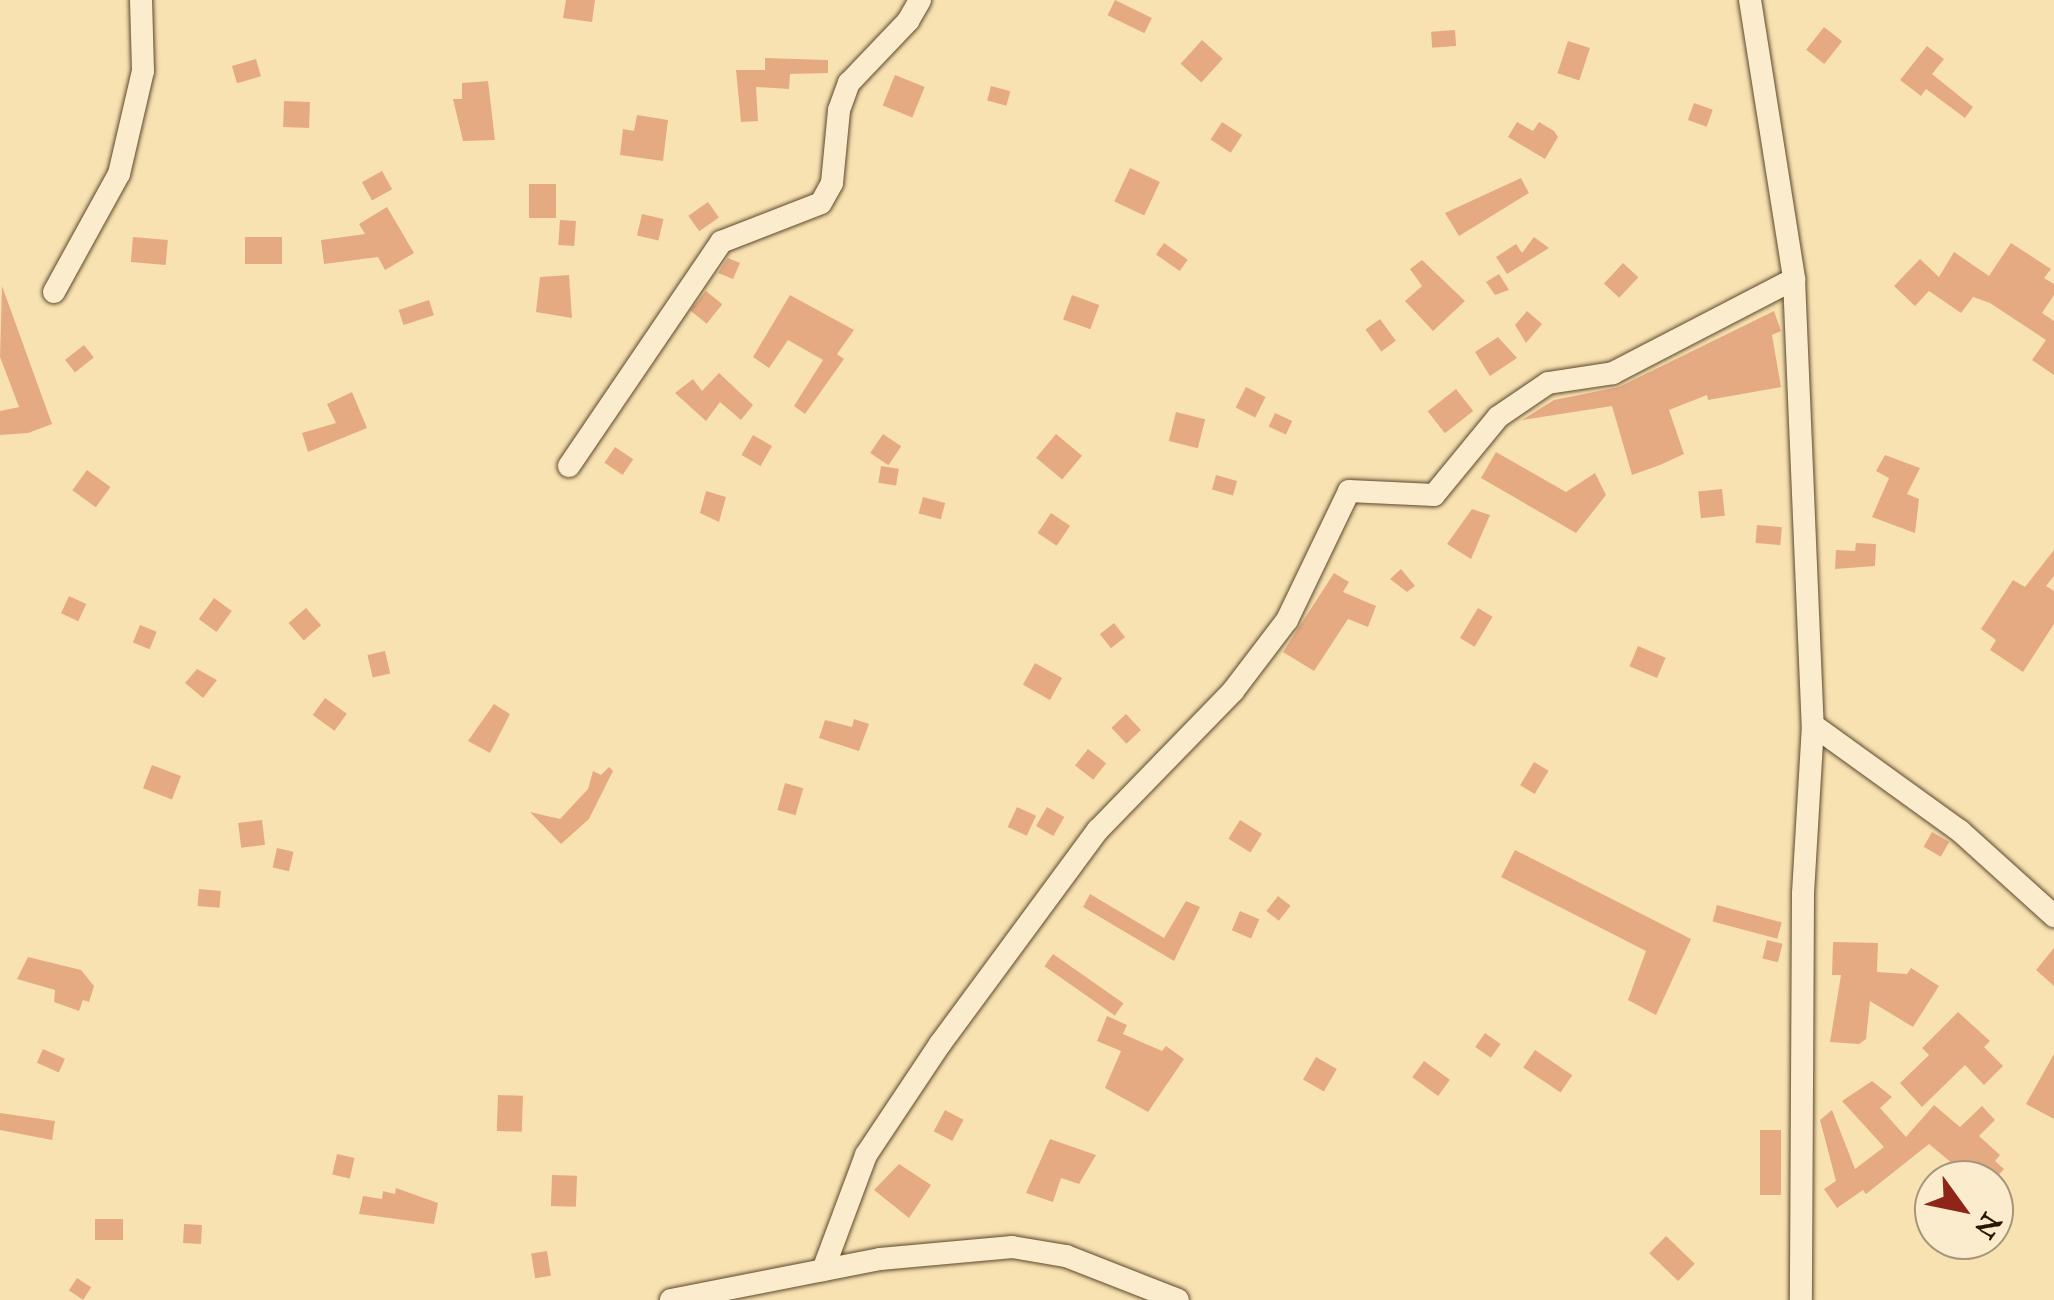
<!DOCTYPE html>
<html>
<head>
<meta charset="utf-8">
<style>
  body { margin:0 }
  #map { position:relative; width:2054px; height:1300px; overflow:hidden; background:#f9e2b2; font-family:"IM FELL Great Primer",serif }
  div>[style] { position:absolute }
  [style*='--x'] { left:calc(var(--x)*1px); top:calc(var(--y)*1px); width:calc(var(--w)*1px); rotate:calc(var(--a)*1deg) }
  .building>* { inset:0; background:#e6aa83; transform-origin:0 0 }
  .roads { filter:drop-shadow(0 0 2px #5c492c) drop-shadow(0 0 2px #5c492c) }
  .street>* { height:22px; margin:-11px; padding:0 11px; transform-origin:11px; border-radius:11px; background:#fbeccd }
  span { translate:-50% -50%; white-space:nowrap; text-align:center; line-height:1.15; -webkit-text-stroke:8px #fbeccd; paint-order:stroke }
  .north { position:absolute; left:1914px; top:1160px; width:100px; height:100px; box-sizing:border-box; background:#fbeccd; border:2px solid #a7967b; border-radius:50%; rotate:123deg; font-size:28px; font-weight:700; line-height:40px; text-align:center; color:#281600 }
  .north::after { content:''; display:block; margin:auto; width:35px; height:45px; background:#8f2418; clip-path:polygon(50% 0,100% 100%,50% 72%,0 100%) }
</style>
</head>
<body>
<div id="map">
  <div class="building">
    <i style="clip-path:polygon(566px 0,595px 0,592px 22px,563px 18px)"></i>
    <i style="left:1115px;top:0;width:41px;height:17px;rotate:26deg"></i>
    <i style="left:1824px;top:27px;width:23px;height:29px;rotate:38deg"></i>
    <i style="left:1455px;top:30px;width:16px;height:24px;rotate:86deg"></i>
    <i style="left:1202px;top:40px;width:28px;height:32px;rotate:42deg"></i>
    <i style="left:1568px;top:41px;width:23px;height:34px;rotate:18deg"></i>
    <i style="clip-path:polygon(1927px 46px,1944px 59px,1932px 74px,1973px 107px,1965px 118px,1926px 89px,1921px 96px,1900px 80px)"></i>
    <i style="clip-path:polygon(765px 58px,828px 60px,828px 73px,790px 74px,789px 89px,756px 87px,758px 121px,741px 122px,736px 70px,765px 70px)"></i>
    <i style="left:256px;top:59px;width:18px;height:25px;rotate:74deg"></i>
    <i style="left:895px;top:75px;width:32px;height:33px;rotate:22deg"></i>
    <i style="clip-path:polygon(488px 81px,495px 140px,463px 141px,453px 99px,462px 99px,462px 83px)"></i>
    <i style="left:991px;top:86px;width:20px;height:15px;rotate:15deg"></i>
    <i style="left:284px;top:101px;width:26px;height:26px;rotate:2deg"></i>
    <i style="left:1694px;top:103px;width:20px;height:18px;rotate:20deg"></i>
    <i style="clip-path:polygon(637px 115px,668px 120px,663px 161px,620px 155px,623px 129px,634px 131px)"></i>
    <i style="left:1222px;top:122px;width:24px;height:21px;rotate:33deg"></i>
    <i style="clip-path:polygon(1517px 122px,1533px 131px,1539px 122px,1554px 131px,1558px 137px,1545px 159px,1508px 137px)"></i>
    <i style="left:1130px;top:168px;width:33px;height:37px;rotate:25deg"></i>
    <i style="left:382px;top:171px;width:21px;height:23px;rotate:61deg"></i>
    <i style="clip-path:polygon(1521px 178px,1529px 193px,1459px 236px,1445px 213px)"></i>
    <i style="left:529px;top:184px;width:27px;height:34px"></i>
    <i style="left:708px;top:202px;width:19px;height:24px;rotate:55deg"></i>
    <i style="clip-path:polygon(387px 207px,414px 253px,385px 270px,378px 257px,324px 264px,321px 240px,365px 234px,359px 224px)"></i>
    <i style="left:642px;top:214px;width:22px;height:22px;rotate:13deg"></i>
    <i style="left:560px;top:220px;width:16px;height:25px;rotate:4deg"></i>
    <i style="left:133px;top:237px;width:35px;height:25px;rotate:5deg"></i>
    <i style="left:282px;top:237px;width:27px;height:37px;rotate:90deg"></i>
    <i style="clip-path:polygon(1534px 237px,1549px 248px,1507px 274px,1496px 257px,1516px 244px,1522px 253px)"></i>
    <i style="left:1164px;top:243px;width:29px;height:14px;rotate:35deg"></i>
    <i style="clip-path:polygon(2011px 243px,2051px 269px,2044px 278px,2054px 284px,2054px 295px,2042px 313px,2054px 321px,2054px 375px,2032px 360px,2046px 340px,1990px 303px,1973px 297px,1961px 313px,1929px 291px,1915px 306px,1894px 286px,1920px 259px,1939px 277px,1954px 252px,1989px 276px)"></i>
    <i style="clip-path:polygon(728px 258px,740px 263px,733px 279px,718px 273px)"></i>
    <i style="clip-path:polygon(1422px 260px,1465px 301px,1433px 331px,1405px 301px,1422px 286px,1410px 269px)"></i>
    <i style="left:1623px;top:263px;width:21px;height:28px;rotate:43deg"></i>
    <i style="clip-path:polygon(1499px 274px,1509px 290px,1495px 295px,1486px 282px)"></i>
    <i style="clip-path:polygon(569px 275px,572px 318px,536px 312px,540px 277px)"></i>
    <i style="clip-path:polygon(2px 286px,52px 424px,28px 433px,0 435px,0 411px,19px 407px,0 357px)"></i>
    <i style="left:706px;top:291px;width:21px;height:25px;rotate:39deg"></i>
    <i style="clip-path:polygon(790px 295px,854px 330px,837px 354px,844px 359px,805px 414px,794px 406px,823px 360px,788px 340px,769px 368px,753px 357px)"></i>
    <i style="left:1072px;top:295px;width:29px;height:26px;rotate:20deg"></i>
    <i style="left:429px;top:300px;width:16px;height:32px;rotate:72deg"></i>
    <i style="clip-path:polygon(1527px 311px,1542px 324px,1526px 343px,1515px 325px)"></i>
    <i style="clip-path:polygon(1774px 311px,1781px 331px,1772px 335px,1781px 387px,1708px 400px,1707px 395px,1669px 410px,1684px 454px,1660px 465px,1632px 475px,1612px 406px,1522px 420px,1554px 400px,1619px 387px)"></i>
    <i style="left:1380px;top:319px;width:27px;height:18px;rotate:54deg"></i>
    <i style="clip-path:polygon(1498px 337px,1517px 358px,1490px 376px,1475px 352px)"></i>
    <i style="left:84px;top:345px;width:16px;height:24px;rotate:52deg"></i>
    <i style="clip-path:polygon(719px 373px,753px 405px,741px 420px,720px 402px,706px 421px,675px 393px,693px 379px,702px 391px)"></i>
    <i style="left:1246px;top:387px;width:22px;height:23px;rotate:27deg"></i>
    <i style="left:1456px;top:389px;width:28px;height:36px;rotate:52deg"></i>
    <i style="clip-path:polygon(352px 392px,367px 428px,308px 452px,302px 433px,336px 423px,327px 404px)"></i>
    <i style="left:1176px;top:412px;width:30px;height:30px;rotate:14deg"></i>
    <i style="left:1275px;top:413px;width:19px;height:15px;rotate:25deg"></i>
    <i style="left:883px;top:434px;width:22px;height:23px;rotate:34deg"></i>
    <i style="left:1056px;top:434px;width:34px;height:31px;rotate:40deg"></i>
    <i style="left:753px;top:435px;width:22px;height:23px;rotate:30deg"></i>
    <i style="left:615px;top:447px;width:22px;height:19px;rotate:34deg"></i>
    <i style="clip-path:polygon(1496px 452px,1566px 492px,1595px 473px,1606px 495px,1576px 533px,1481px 478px)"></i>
    <i style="clip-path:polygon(1885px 455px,1920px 468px,1907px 494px,1919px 499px,1915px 533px,1872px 517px,1889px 478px,1876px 471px)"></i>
    <i style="left:881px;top:466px;width:18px;height:17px;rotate:9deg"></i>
    <i style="left:87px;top:470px;width:29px;height:25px;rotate:36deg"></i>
    <i style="left:1216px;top:475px;width:22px;height:15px;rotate:16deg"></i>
    <i style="left:1722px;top:489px;width:27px;height:24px;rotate:84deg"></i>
    <i style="clip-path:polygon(706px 491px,726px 497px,719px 522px,700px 513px)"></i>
    <i style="left:923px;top:497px;width:23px;height:17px;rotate:15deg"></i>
    <i style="clip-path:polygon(1472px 509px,1490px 515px,1471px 559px,1447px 544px)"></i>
    <i style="left:1051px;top:513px;width:23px;height:24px;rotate:34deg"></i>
    <i style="left:1757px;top:525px;width:25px;height:18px;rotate:5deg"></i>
    <i style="clip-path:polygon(1856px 543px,1876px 544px,1875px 566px,1835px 569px,1836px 550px,1855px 551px)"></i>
    <i style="clip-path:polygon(2054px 550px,2054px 576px,2046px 586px,2054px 591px,2054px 624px,2023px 672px,1990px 650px,1996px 640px,1981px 629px,2013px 580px,2025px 587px)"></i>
    <i style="clip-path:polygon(1401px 569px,1415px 586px,1407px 592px,1390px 579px)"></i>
    <i style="clip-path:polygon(1334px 573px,1349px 582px,1343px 592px,1376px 606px,1368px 627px,1348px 619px,1314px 671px,1283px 652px)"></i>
    <i style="left:69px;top:596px;width:19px;height:19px;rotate:25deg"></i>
    <i style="left:214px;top:598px;width:22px;height:26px;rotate:36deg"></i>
    <i style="left:306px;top:608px;width:23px;height:23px;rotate:49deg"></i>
    <i style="left:1478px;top:608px;width:17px;height:35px;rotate:31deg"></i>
    <i style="left:1114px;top:623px;width:18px;height:18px;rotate:52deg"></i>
    <i style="left:140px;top:625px;width:18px;height:19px;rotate:22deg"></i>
    <i style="left:1638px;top:646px;width:30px;height:22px;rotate:23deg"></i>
    <i style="left:385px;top:651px;width:23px;height:18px;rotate:77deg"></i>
    <i style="left:1035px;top:663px;width:31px;height:25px;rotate:29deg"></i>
    <i style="clip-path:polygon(197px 669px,217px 680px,203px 698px,185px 683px)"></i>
    <i style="left:325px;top:698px;width:27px;height:21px;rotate:36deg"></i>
    <i style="clip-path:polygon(494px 704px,510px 714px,490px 753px,468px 741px)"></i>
    <i style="left:1126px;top:714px;width:22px;height:20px;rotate:47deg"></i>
    <i style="clip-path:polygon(854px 719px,869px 724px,859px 751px,819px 738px,825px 720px,852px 727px)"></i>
    <i style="left:1088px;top:749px;width:23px;height:21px;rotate:38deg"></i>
    <i style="left:1534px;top:762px;width:17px;height:27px;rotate:31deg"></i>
    <i style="left:152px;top:765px;width:31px;height:25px;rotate:21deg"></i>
    <i style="clip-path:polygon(609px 767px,613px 771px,589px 819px,561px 844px,530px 812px,560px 819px,588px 789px,593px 771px,601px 775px)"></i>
    <i style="left:785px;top:783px;width:19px;height:28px;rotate:16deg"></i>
    <i style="left:1017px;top:807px;width:21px;height:22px;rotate:25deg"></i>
    <i style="left:1047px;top:807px;width:20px;height:22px;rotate:30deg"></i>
    <i style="left:262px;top:820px;width:25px;height:24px;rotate:83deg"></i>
    <i style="left:1240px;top:820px;width:26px;height:22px;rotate:32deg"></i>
    <i style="left:1932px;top:832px;width:20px;height:17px;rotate:30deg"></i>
    <i style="left:277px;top:848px;width:17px;height:20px;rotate:13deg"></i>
    <i style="clip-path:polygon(1515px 850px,1691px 939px,1656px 1015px,1628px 1000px,1646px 951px,1501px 877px)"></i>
    <i style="left:199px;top:889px;width:22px;height:17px;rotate:5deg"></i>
    <i style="clip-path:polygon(1090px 894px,1164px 938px,1186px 901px,1200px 907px,1174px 961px,1083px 907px)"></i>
    <i style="left:1278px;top:896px;width:16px;height:19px;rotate:38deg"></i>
    <i style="left:1717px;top:905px;width:67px;height:17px;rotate:15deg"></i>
    <i style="left:1240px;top:911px;width:21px;height:21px;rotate:23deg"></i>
    <i style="left:1767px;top:940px;width:16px;height:19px;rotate:14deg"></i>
    <i style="clip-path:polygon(1833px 942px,1878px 943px,1877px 972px,1907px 974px,1911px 968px,1939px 986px,1913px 1027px,1870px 1001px,1866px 1039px,1859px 1044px,1830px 1042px,1841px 975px,1832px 975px)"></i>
    <i style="clip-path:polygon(2054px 948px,2054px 986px,2036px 970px)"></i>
    <i style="left:1053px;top:954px;width:86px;height:15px;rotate:35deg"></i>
    <i style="clip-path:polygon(28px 957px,81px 970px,94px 986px,89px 1002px,83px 1000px,79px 1011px,54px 1002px,55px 990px,17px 979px)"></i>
    <i style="clip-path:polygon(1958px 1012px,1990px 1041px,1984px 1047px,2003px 1066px,1984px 1085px,1965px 1065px,1922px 1107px,1900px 1083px,1929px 1055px,1922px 1048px)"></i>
    <i style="clip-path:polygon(1107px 1016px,1127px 1025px,1123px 1034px,1162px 1051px,1166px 1046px,1184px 1059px,1148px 1112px,1105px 1088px,1121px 1051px,1097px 1041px)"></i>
    <i style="left:1485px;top:1033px;width:19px;height:17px;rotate:35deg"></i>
    <i style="left:43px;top:1049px;width:24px;height:15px;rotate:24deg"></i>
    <i style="left:1535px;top:1050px;width:45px;height:21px;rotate:34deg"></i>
    <i style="clip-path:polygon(2054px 1054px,2054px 1119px,2026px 1104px)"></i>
    <i style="left:1316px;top:1057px;width:24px;height:26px;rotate:30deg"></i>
    <i style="left:1424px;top:1061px;width:32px;height:20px;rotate:36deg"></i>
    <i style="clip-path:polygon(1872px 1081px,1892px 1097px,1880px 1108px,1906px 1137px,1934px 1105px,1960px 1127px,1982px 1106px,1995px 1120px,1979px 1136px,2000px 1155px,1995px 1161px,2004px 1169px,1994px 1180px,1972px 1180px,1929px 1144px,1866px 1194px,1863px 1190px,1837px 1208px,1824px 1189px,1836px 1181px,1820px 1120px,1832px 1110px,1855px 1169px,1884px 1147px,1842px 1101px)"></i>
    <i style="left:498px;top:1095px;width:25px;height:36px;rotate:2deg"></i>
    <i style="left:945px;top:1110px;width:21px;height:24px;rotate:28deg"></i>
    <i style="clip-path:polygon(0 1113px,55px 1121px,52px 1140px,0 1130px)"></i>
    <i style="left:1760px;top:1130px;width:21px;height:65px"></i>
    <i style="clip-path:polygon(1050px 1139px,1096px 1155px,1079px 1184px,1061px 1178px,1053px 1202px,1026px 1193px)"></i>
    <i style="left:337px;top:1154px;width:18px;height:21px;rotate:13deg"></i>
    <i style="clip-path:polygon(899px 1164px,931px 1185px,909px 1218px,874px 1190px)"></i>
    <i style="left:552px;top:1175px;width:25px;height:31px;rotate:2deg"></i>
    <i style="clip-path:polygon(396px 1188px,438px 1203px,434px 1224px,359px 1214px,363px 1196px,382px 1199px,383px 1191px,395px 1194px)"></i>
    <i style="left:95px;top:1219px;width:28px;height:21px"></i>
    <i style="left:184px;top:1224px;width:18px;height:19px;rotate:3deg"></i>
    <i style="left:1666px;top:1236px;width:40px;height:24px;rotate:44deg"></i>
    <i style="left:547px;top:1251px;width:25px;height:16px;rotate:81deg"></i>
    <i style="left:77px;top:1278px;width:17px;height:15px;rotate:33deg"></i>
  </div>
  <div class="roads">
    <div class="street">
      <i style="--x:1750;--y:0;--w:282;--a:81"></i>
      <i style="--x:1794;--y:279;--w:446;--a:87.6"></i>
      <i style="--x:1813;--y:725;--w:169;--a:93.4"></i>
      <i style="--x:1803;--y:894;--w:406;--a:90.3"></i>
      <i style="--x:54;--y:292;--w:135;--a:-61.2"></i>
      <i style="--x:119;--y:174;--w:106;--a:-76.9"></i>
      <i style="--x:143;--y:71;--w:71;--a:-91.6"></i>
      <i style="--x:569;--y:466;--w:271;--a:-55.8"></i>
      <i style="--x:721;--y:242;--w:107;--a:-21.3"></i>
      <i style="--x:821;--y:203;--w:23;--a:-61"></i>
      <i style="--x:832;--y:183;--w:73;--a:-84.5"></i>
      <i style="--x:839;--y:110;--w:29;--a:-70"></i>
      <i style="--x:849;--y:83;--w:86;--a:-46.4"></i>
      <i style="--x:908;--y:21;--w:24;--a:-60"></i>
      <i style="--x:1813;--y:725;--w:181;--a:35.8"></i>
      <i style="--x:1960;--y:831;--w:127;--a:42.1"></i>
      <i style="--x:823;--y:1270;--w:123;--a:-69.5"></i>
      <i style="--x:866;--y:1155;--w:133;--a:-56.3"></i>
      <i style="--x:940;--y:1044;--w:266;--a:-53.6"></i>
      <i style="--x:1098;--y:830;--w:194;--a:-45.8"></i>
      <i style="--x:1233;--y:691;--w:89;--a:-52.7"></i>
      <i style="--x:1287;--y:620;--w:143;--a:-64.3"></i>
      <i style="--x:1349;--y:491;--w:85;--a:2.7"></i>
      <i style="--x:1434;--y:495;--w:101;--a:-50.6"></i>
      <i style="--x:1498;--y:417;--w:60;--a:-34.2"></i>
      <i style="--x:1548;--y:383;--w:66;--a:-8.7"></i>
      <i style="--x:1613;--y:373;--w:204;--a:-27.4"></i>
      <i style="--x:671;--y:1300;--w:213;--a:-11.1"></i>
      <i style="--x:880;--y:1259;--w:133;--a:-5.2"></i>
      <i style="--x:1012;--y:1247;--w:55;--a:9.5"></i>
      <i style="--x:1066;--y:1256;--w:120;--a:21.4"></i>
    </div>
  </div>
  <div class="north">N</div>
</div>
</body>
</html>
